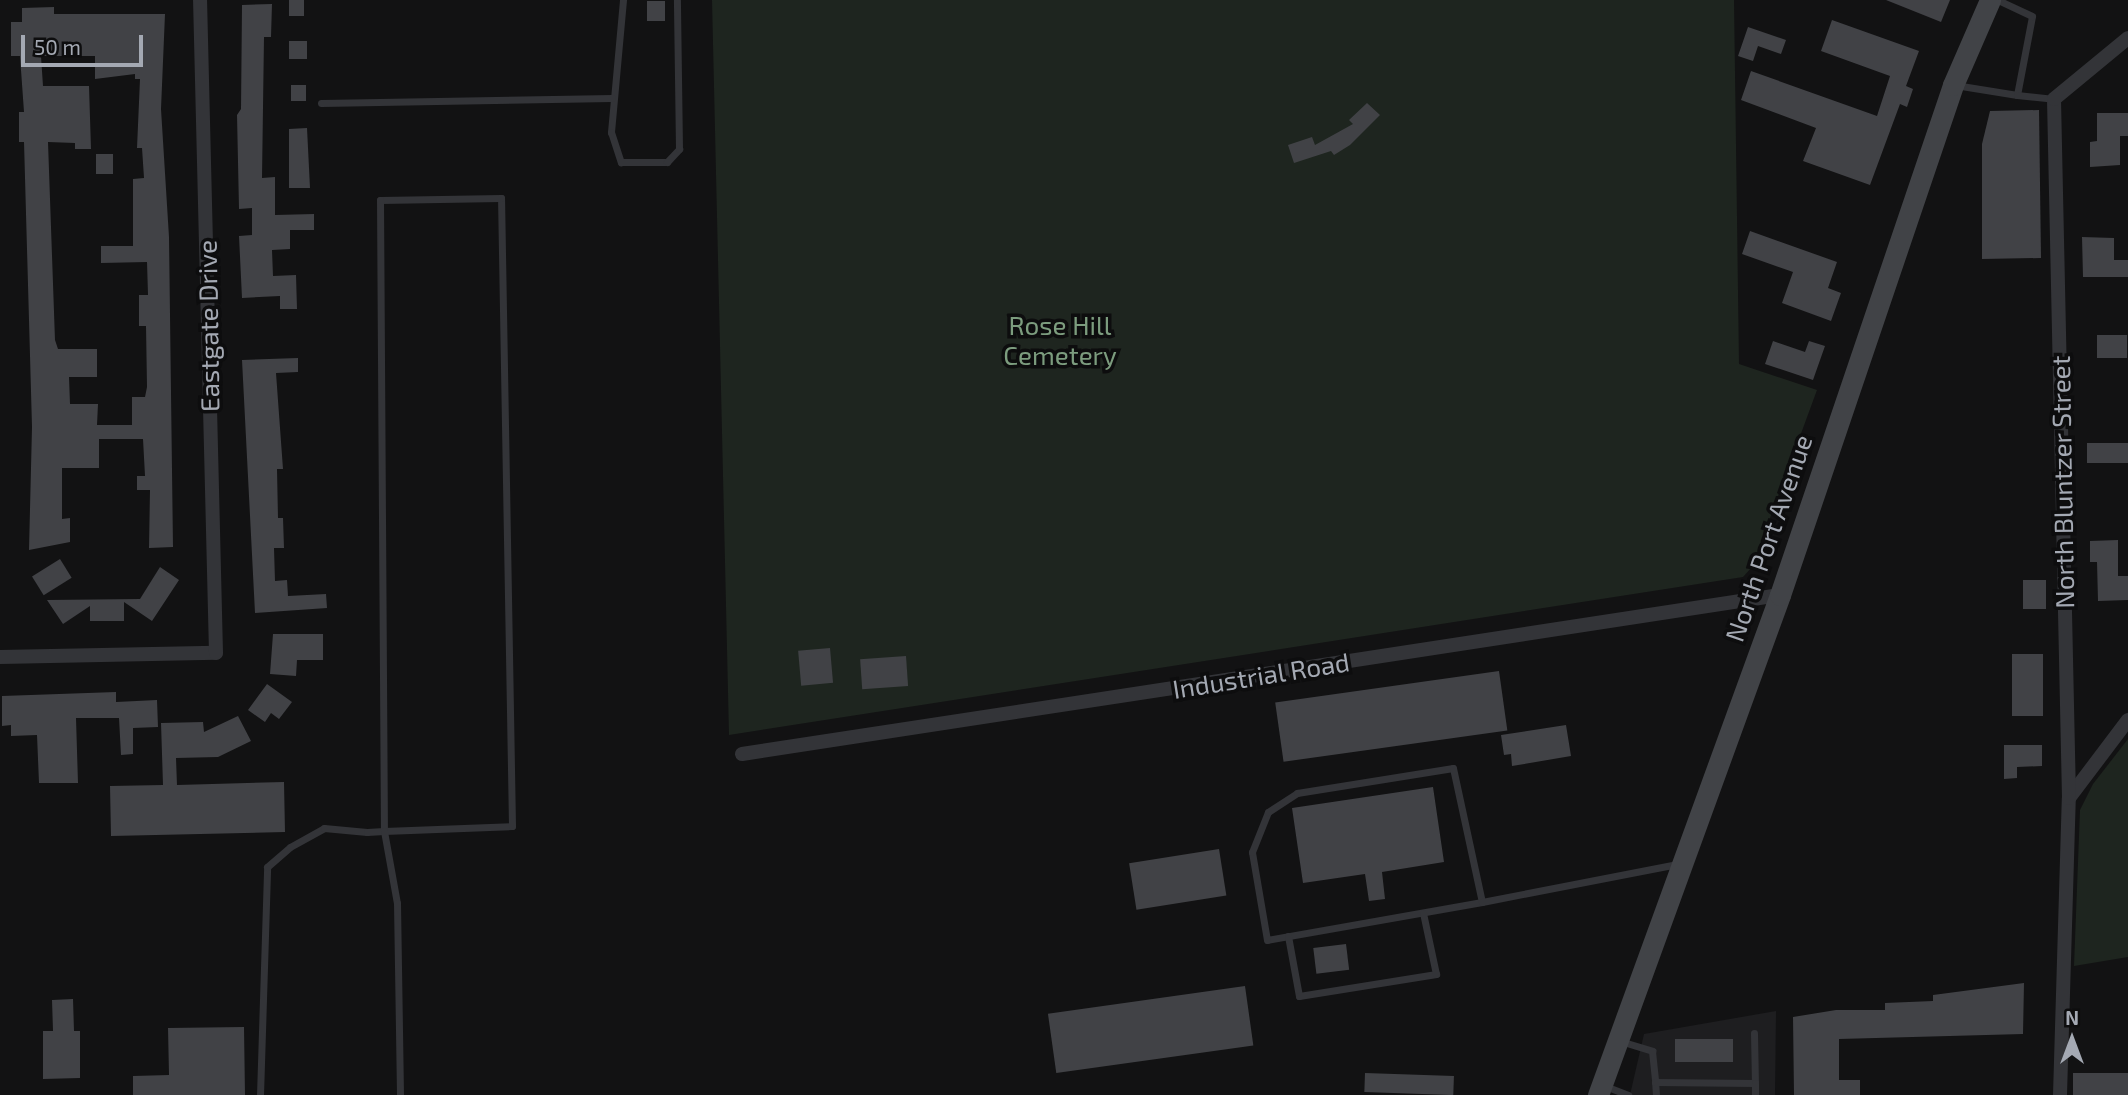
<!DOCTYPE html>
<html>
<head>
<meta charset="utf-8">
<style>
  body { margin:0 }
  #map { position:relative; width:2128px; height:1095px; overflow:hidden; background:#121213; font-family:"Exo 2",sans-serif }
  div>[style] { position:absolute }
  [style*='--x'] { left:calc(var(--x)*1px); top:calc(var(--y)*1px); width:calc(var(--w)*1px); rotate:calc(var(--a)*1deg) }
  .built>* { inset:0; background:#1e1e20 }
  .green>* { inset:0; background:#1e251f }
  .building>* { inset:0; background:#414246; transform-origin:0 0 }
  .service>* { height:7px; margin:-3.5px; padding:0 3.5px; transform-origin:3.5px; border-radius:3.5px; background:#333438 }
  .minor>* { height:14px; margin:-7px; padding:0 7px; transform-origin:7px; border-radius:7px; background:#333438 }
  .secondary>* { height:21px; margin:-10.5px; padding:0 10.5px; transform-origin:10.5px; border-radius:10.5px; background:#414347 }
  span { translate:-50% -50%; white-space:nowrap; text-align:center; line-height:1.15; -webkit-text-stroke:7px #0d0d0e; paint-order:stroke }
  .park-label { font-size:26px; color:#7c9c7e }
  .street-label { font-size:26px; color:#a4a9b3 }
  .north { position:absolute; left:2037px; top:1004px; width:70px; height:70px; -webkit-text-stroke:5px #0d0d0e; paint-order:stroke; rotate:0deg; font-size:19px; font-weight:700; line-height:28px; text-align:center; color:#a4a9b3 }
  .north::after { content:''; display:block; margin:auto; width:24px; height:32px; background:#a4a9b3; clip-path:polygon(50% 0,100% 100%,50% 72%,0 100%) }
  .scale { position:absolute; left:21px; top:35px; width:122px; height:32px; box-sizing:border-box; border:4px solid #a4a9b3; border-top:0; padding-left:9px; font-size:21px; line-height:24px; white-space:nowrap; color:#a4a9b3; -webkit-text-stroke:5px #0d0d0e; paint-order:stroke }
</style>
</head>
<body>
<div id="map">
  <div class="built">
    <i style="clip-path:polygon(1776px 1011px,1775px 1095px,1630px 1095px,1644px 1034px)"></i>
  </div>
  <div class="green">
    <i style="clip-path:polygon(712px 0,1734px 0,1739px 364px,1817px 390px,1752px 567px,1743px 577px,729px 735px)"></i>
    <i style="clip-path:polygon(2128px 739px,2128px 957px,2074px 966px,2080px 810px,2093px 784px)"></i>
  </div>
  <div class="building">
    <i style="left:289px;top:0;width:15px;height:16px"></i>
    <i style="clip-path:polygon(1886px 0,1950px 0,1941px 22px)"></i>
    <i style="left:647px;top:1px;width:18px;height:20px"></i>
    <i style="clip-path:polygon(272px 4px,271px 37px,264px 37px,262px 178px,275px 177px,275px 215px,314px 214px,314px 230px,290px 230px,290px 249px,272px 250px,273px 276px,296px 275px,297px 309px,280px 309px,280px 296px,242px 298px,239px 236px,252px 235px,252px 208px,239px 209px,237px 115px,241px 109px,242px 5px)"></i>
    <i style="clip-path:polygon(evenodd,54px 7px,54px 14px,165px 14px,161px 109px,169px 237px,173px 547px,149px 548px,150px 490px,137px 490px,137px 476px,145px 476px,143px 439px,99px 439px,99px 468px,62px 468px,62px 519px,70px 518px,70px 542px,29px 550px,32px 427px,24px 142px,19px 142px,19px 112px,24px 112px,20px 56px,11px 56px,11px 22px,22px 22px,22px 8px,54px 7px,41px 56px,95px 56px,95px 79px,135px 74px,135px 79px,140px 79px,137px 148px,142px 148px,144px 178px,133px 179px,133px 246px,101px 246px,101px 263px,147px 262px,148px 295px,139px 295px,139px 326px,146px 326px,147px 387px,145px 397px,132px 397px,132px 425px,97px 425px,98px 404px,70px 404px,69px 377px,97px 377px,97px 349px,58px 349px,55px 340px,48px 142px,75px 143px,75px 149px,91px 149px,89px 86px,43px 86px,41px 56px)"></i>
    <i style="clip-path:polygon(1832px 20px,1919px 51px,1906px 86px,1913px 89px,1907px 107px,1900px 104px,1870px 185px,1803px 161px,1816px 128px,1741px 100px,1751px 71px,1877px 116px,1890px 76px,1821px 51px)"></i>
    <i style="clip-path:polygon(1748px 27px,1786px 40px,1781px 54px,1758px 46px,1753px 61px,1738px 56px)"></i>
    <i style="left:289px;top:41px;width:18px;height:18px"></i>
    <i style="left:306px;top:85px;width:16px;height:15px;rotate:90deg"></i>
    <i style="clip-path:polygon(1367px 103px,1380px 115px,1350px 145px,1334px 155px,1331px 151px,1294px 163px,1288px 145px,1312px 137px,1315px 145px,1353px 124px,1349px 120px)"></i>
    <i style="clip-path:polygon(2039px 110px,2041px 258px,1982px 259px,1982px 144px,1990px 111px)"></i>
    <i style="clip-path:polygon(2097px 113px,2128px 113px,2128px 136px,2120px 136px,2120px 165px,2090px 167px,2090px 142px,2097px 141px)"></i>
    <i style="clip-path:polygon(307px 128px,310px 188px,289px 188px,289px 129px)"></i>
    <i style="left:96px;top:154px;width:17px;height:20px"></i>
    <i style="clip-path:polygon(1750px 231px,1837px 262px,1828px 288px,1841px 293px,1831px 321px,1782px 303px,1793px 272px,1742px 254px)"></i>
    <i style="clip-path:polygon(2082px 237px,2114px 238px,2114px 260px,2128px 260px,2128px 277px,2083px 277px)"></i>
    <i style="left:2097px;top:335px;width:30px;height:23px"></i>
    <i style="clip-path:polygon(1773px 341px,1805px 352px,1809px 341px,1825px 346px,1813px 380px,1765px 364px)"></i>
    <i style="clip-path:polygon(298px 358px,298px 372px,276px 373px,283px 469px,277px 469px,278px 518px,283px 518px,284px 548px,274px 548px,275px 581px,287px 580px,288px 596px,326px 594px,327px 608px,255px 613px,242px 360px)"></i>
    <i style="left:2087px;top:443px;width:41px;height:20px"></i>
    <i style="clip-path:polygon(2118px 540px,2118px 576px,2128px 576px,2128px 600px,2098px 601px,2097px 562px,2090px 562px,2090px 541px)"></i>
    <i style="left:60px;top:559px;width:22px;height:33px;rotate:58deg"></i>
    <i style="clip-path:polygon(160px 567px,179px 580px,152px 621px,124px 602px,124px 621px,90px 621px,90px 606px,63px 624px,47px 600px,140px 599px)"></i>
    <i style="left:2023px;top:580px;width:23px;height:29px"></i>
    <i style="clip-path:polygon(273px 634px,323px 634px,323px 660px,297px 660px,296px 676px,270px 674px)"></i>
    <i style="left:830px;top:648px;width:35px;height:32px;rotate:85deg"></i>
    <i style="left:2012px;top:654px;width:31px;height:62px"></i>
    <i style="left:906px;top:656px;width:30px;height:46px;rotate:86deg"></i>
    <i style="left:1499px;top:671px;width:60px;height:226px;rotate:82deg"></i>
    <i style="clip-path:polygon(267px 684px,292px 702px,279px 719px,271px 713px,265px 722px,248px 710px)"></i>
    <i style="clip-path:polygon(116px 692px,116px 702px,157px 700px,158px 727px,133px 728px,133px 754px,121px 755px,119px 718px,76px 718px,78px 783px,39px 783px,37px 735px,11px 736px,11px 725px,2px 726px,2px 696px)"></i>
    <i style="clip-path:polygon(238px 716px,251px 741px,218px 757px,176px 758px,177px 785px,284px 782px,285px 832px,111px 836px,110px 786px,163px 785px,161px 723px,203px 722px,204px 732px)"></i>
    <i style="clip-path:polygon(1566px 725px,1571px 756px,1512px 766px,1511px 754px,1504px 755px,1501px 735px)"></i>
    <i style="clip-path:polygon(2004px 745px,2042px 745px,2042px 766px,2017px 767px,2017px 778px,2004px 779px)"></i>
    <i style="clip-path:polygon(1433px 787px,1444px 862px,1382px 872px,1385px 899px,1369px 901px,1365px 874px,1303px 883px,1292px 808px)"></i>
    <i style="left:1219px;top:849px;width:47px;height:91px;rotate:81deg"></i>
    <i style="left:1346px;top:944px;width:26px;height:33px;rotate:83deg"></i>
    <i style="clip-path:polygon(2024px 983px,2023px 1034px,1839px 1039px,1839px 1080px,1860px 1080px,1860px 1095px,1794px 1095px,1793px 1017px,1836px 1010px,1885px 1010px,1885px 1003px,1933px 1001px,1933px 995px)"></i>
    <i style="left:1245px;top:986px;width:60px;height:199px;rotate:82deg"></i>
    <i style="clip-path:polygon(73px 999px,74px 1031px,80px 1031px,80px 1078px,43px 1079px,43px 1031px,53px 1031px,52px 1000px)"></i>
    <i style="clip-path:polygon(244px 1027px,245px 1095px,133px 1095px,133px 1076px,169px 1075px,168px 1028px)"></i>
    <i style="left:1733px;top:1039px;width:23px;height:58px;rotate:90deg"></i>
    <i style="left:1365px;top:1073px;width:89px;height:19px;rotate:2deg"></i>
    <i style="left:2128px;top:1073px;width:22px;height:55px;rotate:90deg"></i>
  </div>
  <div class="service">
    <i style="--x:623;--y:0;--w:133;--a:95.2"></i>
    <i style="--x:611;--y:132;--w:32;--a:72"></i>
    <i style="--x:621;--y:162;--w:46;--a:0"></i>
    <i style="--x:667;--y:162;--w:18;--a:-47"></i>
    <i style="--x:679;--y:149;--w:149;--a:-90.8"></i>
    <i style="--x:1955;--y:85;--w:63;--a:9.2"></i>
    <i style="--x:2017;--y:95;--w:80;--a:-79.2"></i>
    <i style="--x:2032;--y:16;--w:38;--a:-155"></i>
    <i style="--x:2017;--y:95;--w:37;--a:6"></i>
    <i style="--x:321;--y:103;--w:291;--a:-1"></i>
    <i style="--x:1482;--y:902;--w:218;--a:170"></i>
    <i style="--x:1267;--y:940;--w:89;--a:-99.7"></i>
    <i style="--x:1252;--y:852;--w:43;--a:-68.2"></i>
    <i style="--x:1268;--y:812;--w:35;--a:-33"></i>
    <i style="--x:1297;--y:793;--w:158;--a:-9.1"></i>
    <i style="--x:1453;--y:768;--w:137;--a:77.8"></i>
    <i style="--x:1482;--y:902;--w:199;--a:-11"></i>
    <i style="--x:1288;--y:936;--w:61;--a:79.6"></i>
    <i style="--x:1299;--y:996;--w:139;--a:-9.1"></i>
    <i style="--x:1436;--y:974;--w:62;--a:-102"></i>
    <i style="--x:1754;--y:1033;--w:50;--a:88.9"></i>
    <i style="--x:1620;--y:1041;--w:34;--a:17"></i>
    <i style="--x:1652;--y:1051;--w:31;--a:84"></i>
    <i style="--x:1605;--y:1086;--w:25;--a:21"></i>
    <i style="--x:260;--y:1095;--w:228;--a:-88.2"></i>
    <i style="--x:267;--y:867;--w:30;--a:-41"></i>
    <i style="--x:290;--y:847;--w:39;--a:-29"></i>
    <i style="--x:324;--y:828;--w:43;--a:5.3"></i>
    <i style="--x:367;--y:832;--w:17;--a:-3"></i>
    <i style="--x:384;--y:831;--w:128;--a:-2.2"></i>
    <i style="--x:512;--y:826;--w:628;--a:-91"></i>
    <i style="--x:501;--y:198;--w:121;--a:179.1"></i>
    <i style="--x:380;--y:200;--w:631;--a:89.64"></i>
    <i style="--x:384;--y:831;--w:73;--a:79.8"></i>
    <i style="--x:397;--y:903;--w:192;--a:89.1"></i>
    <i style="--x:1656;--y:1095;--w:13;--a:-94"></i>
    <i style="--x:1655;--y:1082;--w:100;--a:0.6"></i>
    <i style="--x:1755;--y:1083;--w:12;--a:90"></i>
  </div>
  <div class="minor">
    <i style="--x:0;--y:657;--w:216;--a:-1.1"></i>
    <i style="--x:216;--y:653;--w:653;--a:-91.4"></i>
    <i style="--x:742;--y:754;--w:1050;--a:-8.71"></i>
    <i style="--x:2069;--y:798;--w:98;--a:-52.9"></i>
    <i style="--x:2060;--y:1095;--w:297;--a:-88.3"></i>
    <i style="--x:2069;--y:798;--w:699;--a:-91.23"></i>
    <i style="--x:2054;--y:99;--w:96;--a:-39.5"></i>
  </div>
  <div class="secondary">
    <i style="--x:1598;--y:1095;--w:532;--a:-70"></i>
    <i style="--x:1780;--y:595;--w:539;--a:-71.26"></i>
    <i style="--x:1953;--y:85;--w:93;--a:-66.5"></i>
  </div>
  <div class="park-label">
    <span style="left:1060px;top:340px">Rose Hill<br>Cemetery</span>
  </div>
  <div class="street-label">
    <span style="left:208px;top:326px;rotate:-91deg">Eastgate Drive</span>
    <span style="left:2062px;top:482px;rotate:-91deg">North Bluntzer Street</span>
    <span style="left:1768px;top:538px;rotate:-71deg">North Port Avenue</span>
    <span style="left:1261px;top:675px;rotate:-9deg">Industrial Road</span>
  </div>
  <div class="north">N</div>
  <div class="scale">50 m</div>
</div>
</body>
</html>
